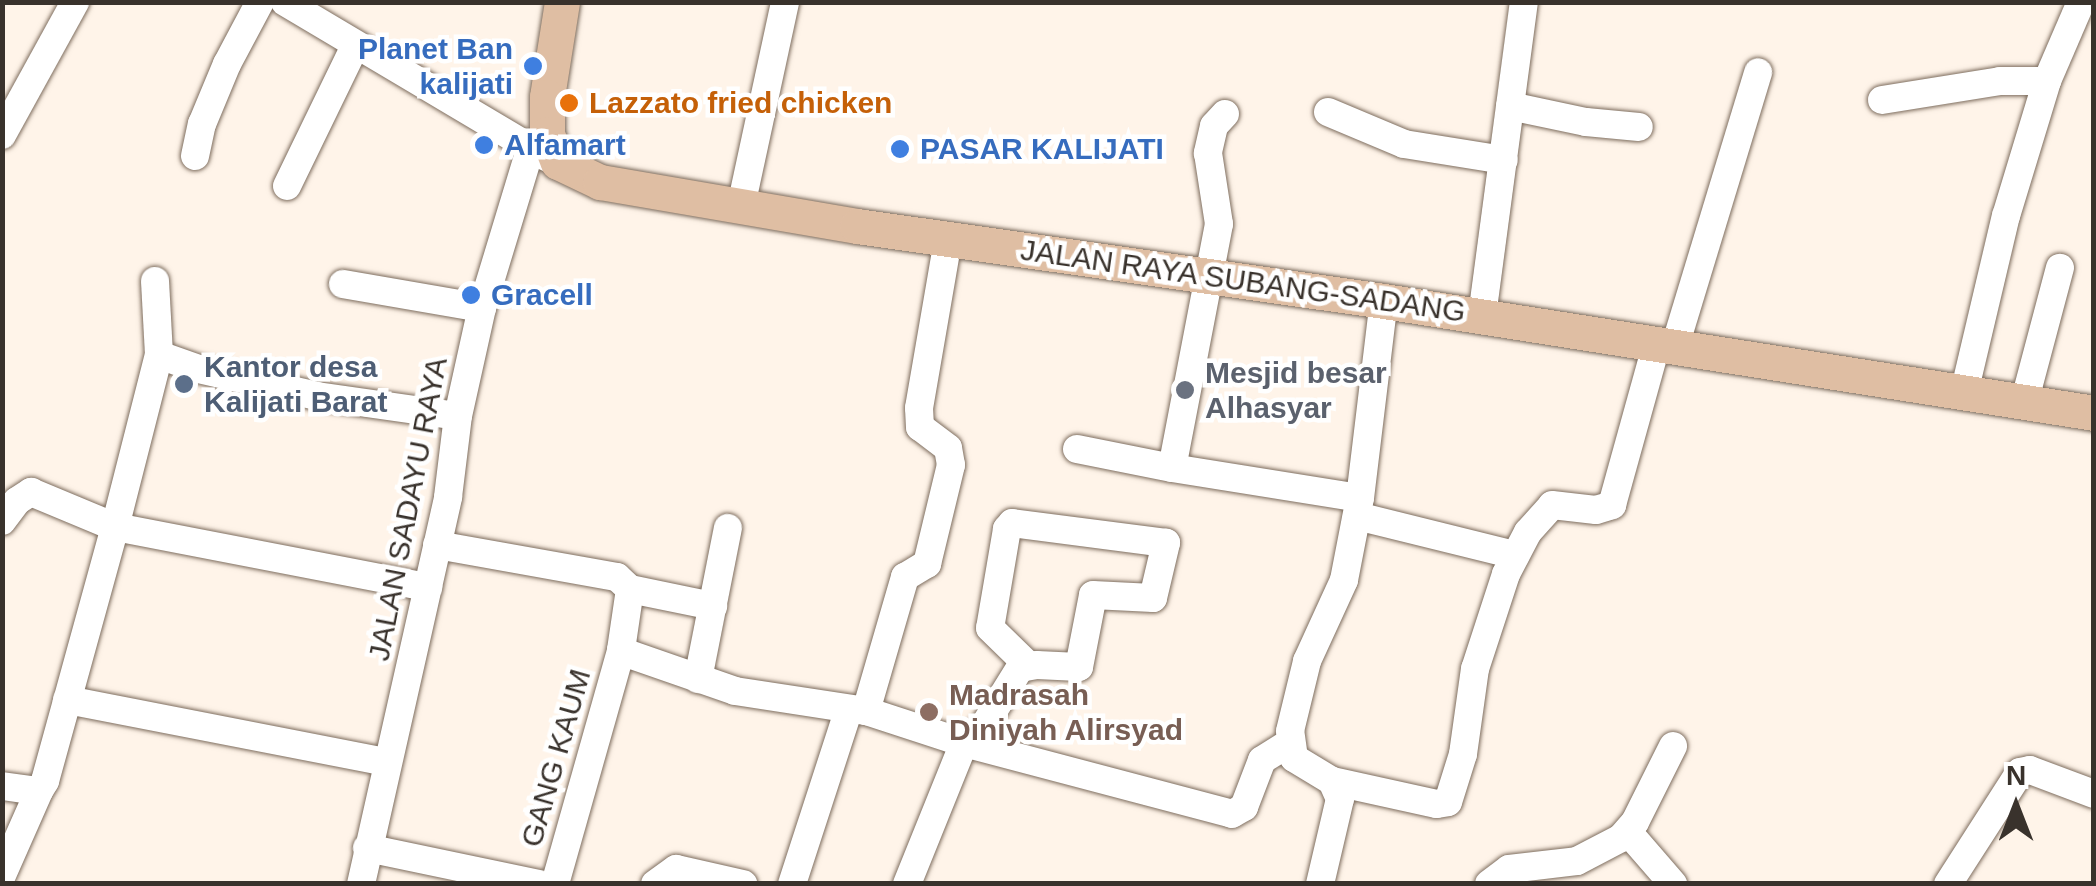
<!DOCTYPE html>
<html>
<head>
<meta charset="utf-8">
<style>
  body { margin:0 }
  #map { position:relative; width:2096px; height:886px; overflow:hidden; background:#fff4e9; font-family:Helvetica,sans-serif }
  div>[style] { position:absolute }
  [style*='--x'] { left:calc(var(--x)*1px); top:calc(var(--y)*1px); width:calc(var(--w)*1px); rotate:calc(var(--a)*1deg) }
  .roads { filter:drop-shadow(0 0 2px #7e6d5e) drop-shadow(0 0 2px #7e6d5e) }
  .minor>* { height:28px; margin:-14px; padding:0 14px; transform-origin:14px; border-radius:14px; background:#fff }
  .major>* { height:35px; margin:-17.5px; padding:0 17.5px; transform-origin:17.5px; border-radius:17.5px; background:#dfbea3 }
  .dots>* { width:28px; height:28px; translate:-50% -50%; box-sizing:border-box; border:5px solid #fff; border-radius:50% }
  span { translate:-50% -50%; white-space:nowrap; text-align:center; line-height:1.15; -webkit-text-stroke:9px #fff; paint-order:stroke }
  .shop-label { font-size:30px; color:#366cbe; font-weight:700 }
  .right { translate:-100% -50%; text-align:right }
  .left { translate:0 -50%; text-align:left }
  .food-label { font-size:30px; color:#c56008; font-weight:700 }
  .street-label { font-size:30px; color:#39322c }
  .service-label { font-size:30px; color:#4e5e75; font-weight:700 }
  .worship-label { font-size:30px; color:#5b616d; font-weight:700 }
  .education-label { font-size:30px; color:#785e54; font-weight:700 }
  .frame { position:absolute; inset:0; border:5px solid #39322c; pointer-events:none }
  .north { position:absolute; left:1966px; top:756px; width:100px; height:100px; -webkit-text-stroke:8px #fff; paint-order:stroke; rotate:0deg; font-size:28px; font-weight:700; line-height:40px; text-align:center; color:#39322c }
  .north::after { content:''; display:block; margin:auto; width:35px; height:45px; background:#39322c; clip-path:polygon(50% 0,100% 100%,50% 72%,0 100%) }
</style>
</head>
<body>
<div id="map">
  <div class="roads">
    <div class="minor">
      <i style="--x:285;--y:2;--w:304;--a:30.7"></i>
      <i style="--x:1882;--y:100;--w:120;--a:-9.1"></i>
      <i style="--x:2000;--y:81;--w:47;--a:0"></i>
      <i style="--x:1510;--y:106;--w:78;--a:11.9"></i>
      <i style="--x:1586;--y:122;--w:53;--a:5.4"></i>
      <i style="--x:1328;--y:112;--w:82;--a:22.8"></i>
      <i style="--x:1404;--y:144;--w:101;--a:9.1"></i>
      <i style="--x:1225;--y:114;--w:16;--a:133"></i>
      <i style="--x:1214;--y:126;--w:28;--a:103"></i>
      <i style="--x:1208;--y:153;--w:72;--a:81.2"></i>
      <i style="--x:1219;--y:224;--w:248;--a:100.9"></i>
      <i style="--x:1172;--y:468;--w:190;--a:9.1"></i>
      <i style="--x:2;--y:135;--w:152;--a:-61.2"></i>
      <i style="--x:195;--y:156;--w:33;--a:-78"></i>
      <i style="--x:202;--y:124;--w:65;--a:-67.4"></i>
      <i style="--x:227;--y:64;--w:70;--a:-62"></i>
      <i style="--x:287;--y:186;--w:156;--a:-64.1"></i>
      <i style="--x:741;--y:206;--w:209;--a:-77.8"></i>
      <i style="--x:155;--y:281;--w:74;--a:86.9"></i>
      <i style="--x:343;--y:284;--w:141;--a:9.8"></i>
      <i style="--x:1482;--y:316;--w:317;--a:-82.4"></i>
      <i style="--x:1675;--y:346;--w:286;--a:-73.1"></i>
      <i style="--x:1964;--y:393;--w:182;--a:-76.7"></i>
      <i style="--x:2006;--y:216;--w:141;--a:-73.1"></i>
      <i style="--x:2047;--y:81;--w:86;--a:-66.7"></i>
      <i style="--x:2024;--y:403;--w:140;--a:-75.1"></i>
      <i style="--x:1077;--y:449;--w:97;--a:11.3"></i>
      <i style="--x:1357;--y:516;--w:163;--a:13.9"></i>
      <i style="--x:2;--y:521;--w:25;--a:-53"></i>
      <i style="--x:17;--y:501;--w:17;--a:-33"></i>
      <i style="--x:31;--y:492;--w:91;--a:22.6"></i>
      <i style="--x:115;--y:527;--w:178;--a:-75.7"></i>
      <i style="--x:159;--y:355;--w:42;--a:19.3"></i>
      <i style="--x:199;--y:369;--w:121;--a:12.9"></i>
      <i style="--x:317;--y:396;--w:142;--a:8.1"></i>
      <i style="--x:437;--y:545;--w:183;--a:10.1"></i>
      <i style="--x:617;--y:577;--w:18;--a:43"></i>
      <i style="--x:630;--y:589;--w:62;--a:98.4"></i>
      <i style="--x:621;--y:650;--w:6;--a:31"></i>
      <i style="--x:626;--y:653;--w:115;--a:19.2"></i>
      <i style="--x:735;--y:691;--w:133;--a:8.7"></i>
      <i style="--x:630;--y:589;--w:85;--a:11.6"></i>
      <i style="--x:698;--y:679;--w:154;--a:-78.8"></i>
      <i style="--x:67;--y:700;--w:326;--a:11"></i>
      <i style="--x:964;--y:743;--w:26;--a:-40"></i>
      <i style="--x:984;--y:726;--w:68;--a:-58.2"></i>
      <i style="--x:1020;--y:668;--w:17;--a:-10"></i>
      <i style="--x:1037;--y:665;--w:42;--a:2.7"></i>
      <i style="--x:1079;--y:667;--w:73;--a:-79"></i>
      <i style="--x:1093;--y:595;--w:60;--a:2.9"></i>
      <i style="--x:1153;--y:598;--w:57;--a:-76.7"></i>
      <i style="--x:1166;--y:543;--w:155;--a:-172.6"></i>
      <i style="--x:1012;--y:523;--w:8;--a:130"></i>
      <i style="--x:1007;--y:529;--w:100;--a:99.7"></i>
      <i style="--x:990;--y:628;--w:53;--a:44.2"></i>
      <i style="--x:964;--y:743;--w:277;--a:14.8"></i>
      <i style="--x:1232;--y:814;--w:14;--a:-30"></i>
      <i style="--x:1244;--y:807;--w:50;--a:-69"></i>
      <i style="--x:1262;--y:760;--w:32;--a:-32"></i>
      <i style="--x:1332;--y:781;--w:107;--a:12.4"></i>
      <i style="--x:1437;--y:804;--w:11;--a:-10"></i>
      <i style="--x:1448;--y:802;--w:50;--a:-72.6"></i>
      <i style="--x:1463;--y:754;--w:86;--a:-82"></i>
      <i style="--x:1475;--y:669;--w:100;--a:-71.9"></i>
      <i style="--x:1506;--y:574;--w:47;--a:-62.4"></i>
      <i style="--x:1528;--y:532;--w:36;--a:-48"></i>
      <i style="--x:1552;--y:505;--w:44;--a:6.5"></i>
      <i style="--x:1596;--y:510;--w:17;--a:-17"></i>
      <i style="--x:1612;--y:505;--w:168;--a:-74.5"></i>
      <i style="--x:2;--y:786;--w:37;--a:8"></i>
      <i style="--x:39;--y:791;--w:12;--a:-59"></i>
      <i style="--x:45;--y:781;--w:263;--a:-74.6"></i>
      <i style="--x:115;--y:527;--w:319;--a:10.9"></i>
      <i style="--x:1628;--y:832;--w:69;--a:49.1"></i>
      <i style="--x:367;--y:848;--w:176;--a:11.8"></i>
      <i style="--x:2;--y:875;--w:92;--a:-66.2"></i>
      <i style="--x:361;--y:884;--w:397;--a:-77.3"></i>
      <i style="--x:448;--y:497;--w:82;--a:-83"></i>
      <i style="--x:458;--y:416;--w:111;--a:-77.5"></i>
      <i style="--x:482;--y:308;--w:165;--a:-73.1"></i>
      <i style="--x:555;--y:884;--w:243;--a:-74.2"></i>
      <i style="--x:655;--y:884;--w:26;--a:-36"></i>
      <i style="--x:676;--y:869;--w:69;--a:12.6"></i>
      <i style="--x:792;--y:884;--w:184;--a:-72"></i>
      <i style="--x:907;--y:884;--w:152;--a:-68"></i>
      <i style="--x:964;--y:743;--w:103;--a:-161.9"></i>
      <i style="--x:866;--y:711;--w:140;--a:-73.8"></i>
      <i style="--x:905;--y:577;--w:26;--a:-31"></i>
      <i style="--x:927;--y:564;--w:102;--a:-76.4"></i>
      <i style="--x:951;--y:465;--w:17;--a:-100"></i>
      <i style="--x:948;--y:448;--w:35;--a:-143"></i>
      <i style="--x:920;--y:427;--w:19;--a:-93"></i>
      <i style="--x:919;--y:408;--w:170;--a:-80.2"></i>
      <i style="--x:1320;--y:884;--w:87;--a:-76.8"></i>
      <i style="--x:1340;--y:799;--w:20;--a:-114"></i>
      <i style="--x:1332;--y:781;--w:44;--a:-148.8"></i>
      <i style="--x:1294;--y:758;--w:27;--a:-98"></i>
      <i style="--x:1290;--y:731;--w:72;--a:-76.3"></i>
      <i style="--x:1307;--y:661;--w:89;--a:-65.4"></i>
      <i style="--x:1344;--y:580;--w:84;--a:-79"></i>
      <i style="--x:1360;--y:498;--w:198;--a:-83.1"></i>
      <i style="--x:1489;--y:884;--w:25;--a:-37"></i>
      <i style="--x:1509;--y:869;--w:68;--a:-6.7"></i>
      <i style="--x:1577;--y:861;--w:50;--a:-27.6"></i>
      <i style="--x:1621;--y:838;--w:21;--a:-49"></i>
      <i style="--x:1635;--y:822;--w:85;--a:-63.4"></i>
      <i style="--x:1948;--y:884;--w:133;--a:-57.3"></i>
      <i style="--x:2020;--y:772;--w:10;--a:-11"></i>
      <i style="--x:2030;--y:770;--w:68;--a:20.6"></i>
    </div>
    <div class="major">
      <i style="--x:562;--y:2;--w:96;--a:99"></i>
      <i style="--x:547;--y:97;--w:37;--a:90"></i>
      <i style="--x:547;--y:134;--w:30;--a:69"></i>
      <i style="--x:558;--y:162;--w:47;--a:25.5"></i>
      <i style="--x:600;--y:182;--w:261;--a:9.7"></i>
      <i style="--x:857;--y:226;--w:532;--a:8.1"></i>
      <i style="--x:1384;--y:301;--w:719;--a:8.96"></i>
    </div>
  </div>
  <div class="dots">
    <i style="left:533px;top:66px;background:#3f7fe0"></i>
    <i style="left:569px;top:103px;background:#e8710a"></i>
    <i style="left:484px;top:145px;background:#3f7fe0"></i>
    <i style="left:900px;top:149px;background:#3f7fe0"></i>
    <i style="left:471px;top:295px;background:#3f7fe0"></i>
    <i style="left:184px;top:384px;background:#5c6f8a"></i>
    <i style="left:1185px;top:390px;background:#6b7280"></i>
    <i style="left:929px;top:712px;background:#8d6e63"></i>
  </div>
  <div class="shop-label">
    <span class="right" style="left:513px;top:66px">Planet Ban<br>kalijati</span>
    <span class="left" style="left:504px;top:145px">Alfamart</span>
    <span class="left" style="left:920px;top:149px">PASAR KALIJATI</span>
    <span class="left" style="left:491px;top:295px">Gracell</span>
  </div>
  <div class="food-label">
    <span class="left" style="left:589px;top:103px">Lazzato fried chicken</span>
  </div>
  <div class="street-label">
    <span style="left:1243px;top:281px;rotate:8deg">JALAN RAYA SUBANG-SADANG</span>
    <span style="left:408px;top:509px;rotate:-79deg">JALAN SADAYU RAYA</span>
    <span style="left:556px;top:758px;rotate:-74deg">GANG KAUM</span>
  </div>
  <div class="service-label">
    <span class="left" style="left:204px;top:384px">Kantor desa<br>Kalijati Barat</span>
  </div>
  <div class="worship-label">
    <span class="left" style="left:1205px;top:390px">Mesjid besar<br>Alhasyar</span>
  </div>
  <div class="education-label">
    <span class="left" style="left:949px;top:712px">Madrasah<br>Diniyah Alirsyad</span>
  </div>
  <div class="frame"></div>
  <div class="north">N</div>
</div>
</body>
</html>
